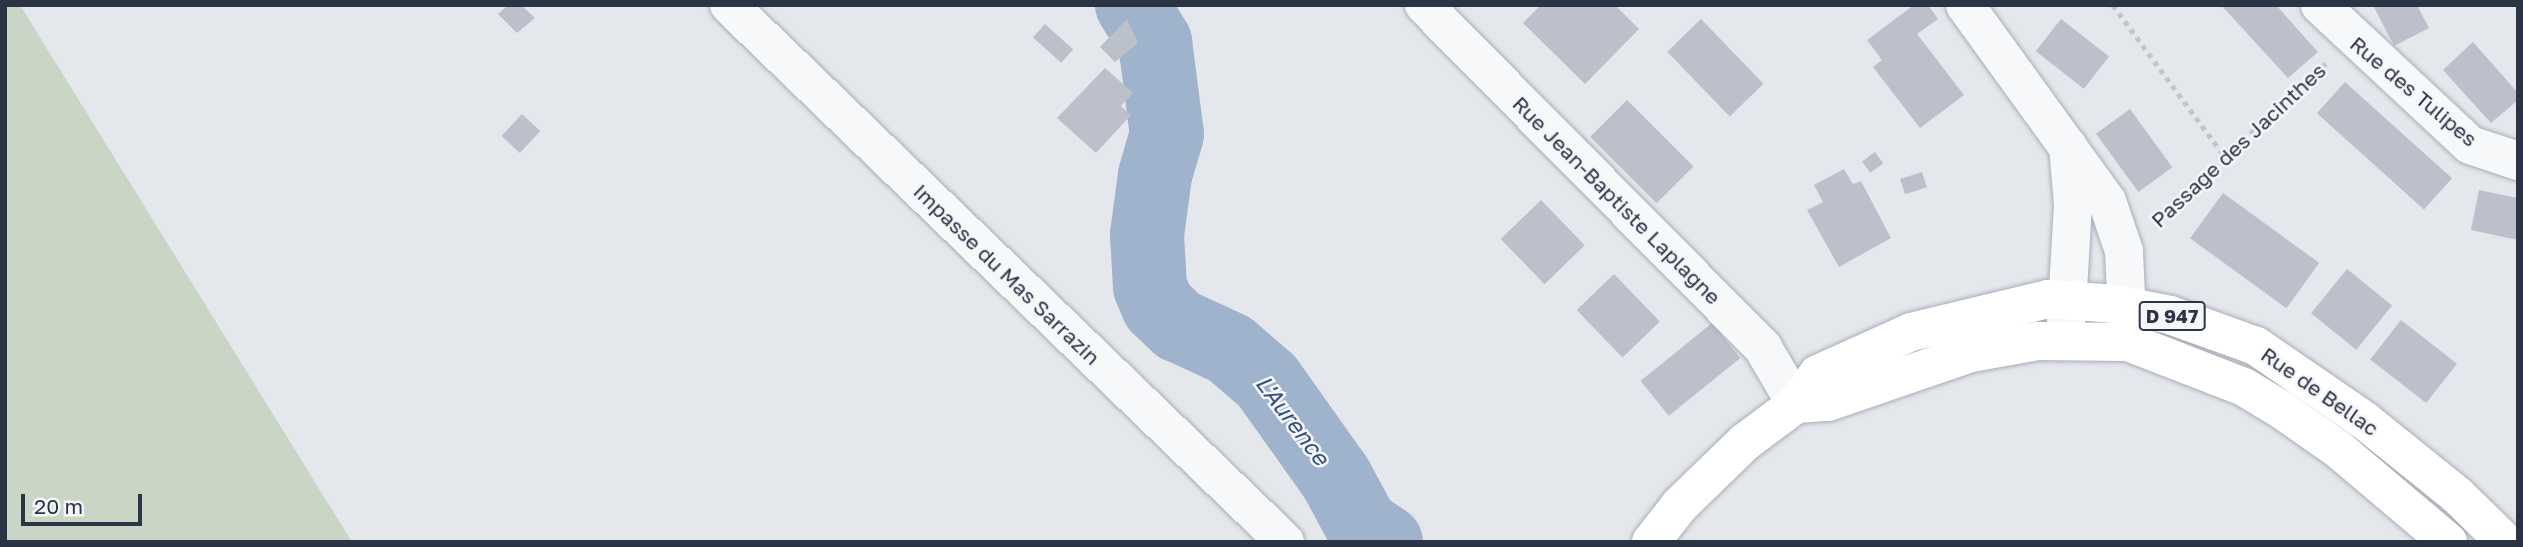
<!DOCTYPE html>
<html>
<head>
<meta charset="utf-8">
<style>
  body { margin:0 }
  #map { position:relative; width:2523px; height:547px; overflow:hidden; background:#e4e7ec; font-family:"Golos Text",sans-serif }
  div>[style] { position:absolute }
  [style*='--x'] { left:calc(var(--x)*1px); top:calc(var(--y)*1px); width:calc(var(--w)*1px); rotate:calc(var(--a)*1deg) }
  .green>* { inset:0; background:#c9d6c5 }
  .water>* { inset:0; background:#9fb4cc }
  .river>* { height:74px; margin:-37px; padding:0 37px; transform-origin:37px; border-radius:37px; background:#9fb4cc }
  .building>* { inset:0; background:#bbc0ca; transform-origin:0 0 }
  .path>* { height:4.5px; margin-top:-2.25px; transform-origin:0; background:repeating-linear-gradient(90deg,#c2c5cb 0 5px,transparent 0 10px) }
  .roads { filter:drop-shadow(0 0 2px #a9aeb7) drop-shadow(0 0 2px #a9aeb7) }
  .minor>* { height:38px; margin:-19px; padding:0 19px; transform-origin:19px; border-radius:19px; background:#f7f8fa }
  .major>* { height:38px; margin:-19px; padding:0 19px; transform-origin:19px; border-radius:19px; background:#fff }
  span { translate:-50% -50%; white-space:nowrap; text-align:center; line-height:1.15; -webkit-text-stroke:5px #f4f6f9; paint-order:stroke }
  .shield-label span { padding:2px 5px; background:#f4f6f9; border:2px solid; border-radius:5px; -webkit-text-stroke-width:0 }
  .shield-label { font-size:19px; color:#2b3445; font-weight:700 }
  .street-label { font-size:21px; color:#2b3445 }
  .water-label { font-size:23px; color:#34527a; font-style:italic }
  .frame { position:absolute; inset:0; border:7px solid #2b3445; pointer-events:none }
  .scale { position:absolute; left:21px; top:494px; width:121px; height:32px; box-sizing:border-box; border:4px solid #2b3445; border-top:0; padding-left:9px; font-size:21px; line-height:24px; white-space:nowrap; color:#2b3445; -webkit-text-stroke:5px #f4f6f9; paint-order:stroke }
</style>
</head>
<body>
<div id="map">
  <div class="green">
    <i style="clip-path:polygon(5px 5px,20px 5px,352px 542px,5px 542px)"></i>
  </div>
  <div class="water">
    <i style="clip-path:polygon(1121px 5px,1132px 5px,1155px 42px,1167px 134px,1155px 175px,1147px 235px,1150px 287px,1158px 306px,1178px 325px,1230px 349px,1267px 381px,1336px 478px,1362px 526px,1386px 542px,1365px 542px,1342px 523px,1294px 445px,1240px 378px,1174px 340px,1147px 318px,1121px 281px,1122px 260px,1153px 135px,1146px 48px)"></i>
  </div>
  <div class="river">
    <i style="--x:1132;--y:5;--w:44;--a:58.1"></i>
    <i style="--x:1155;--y:42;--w:93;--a:82.6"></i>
    <i style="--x:1167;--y:134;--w:43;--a:106.3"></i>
    <i style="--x:1155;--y:175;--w:61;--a:97.6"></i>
    <i style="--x:1147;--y:235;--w:52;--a:86.7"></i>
    <i style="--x:1150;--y:287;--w:21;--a:67"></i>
    <i style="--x:1158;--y:306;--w:28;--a:44"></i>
    <i style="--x:1178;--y:325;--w:57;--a:24.8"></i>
    <i style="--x:1230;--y:349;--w:49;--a:40.9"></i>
    <i style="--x:1267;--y:381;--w:119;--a:54.6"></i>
    <i style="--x:1336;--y:478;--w:55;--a:61.6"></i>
    <i style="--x:1362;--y:526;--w:29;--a:34"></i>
  </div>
  <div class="building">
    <i style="clip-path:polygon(508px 5px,521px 5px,535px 18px,517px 33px,498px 14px)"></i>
    <i style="clip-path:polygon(1541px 5px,1615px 5px,1639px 29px,1585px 84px,1523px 23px)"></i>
    <i style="clip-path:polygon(1914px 5px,1928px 5px,1938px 19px,1917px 34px,1964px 95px,1920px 128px,1873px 67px,1882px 60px,1867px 40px)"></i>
    <i style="clip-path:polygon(2221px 5px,2276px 5px,2318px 52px,2288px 78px)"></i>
    <i style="clip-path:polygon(2373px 5px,2417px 5px,2429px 28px,2394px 46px)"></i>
    <i style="clip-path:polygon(1127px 19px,1138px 43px,1115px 62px,1100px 47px)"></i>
    <i style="left:1701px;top:19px;width:90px;height:47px;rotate:46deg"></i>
    <i style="left:2061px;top:19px;width:61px;height:41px;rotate:38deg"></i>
    <i style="left:1045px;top:24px;width:38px;height:18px;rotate:42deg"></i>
    <i style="clip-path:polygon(2473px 42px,2518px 93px,2518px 100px,2491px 123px,2443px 70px)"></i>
    <i style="clip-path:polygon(1105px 68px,1133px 93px,1121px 106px,1131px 115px,1096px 153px,1057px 118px)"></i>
    <i style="left:2345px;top:82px;width:144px;height:42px;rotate:42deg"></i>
    <i style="left:1627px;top:100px;width:94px;height:52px;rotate:45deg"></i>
    <i style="left:2130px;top:109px;width:72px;height:42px;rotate:54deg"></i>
    <i style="left:522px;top:114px;width:25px;height:30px;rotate:43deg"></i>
    <i style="left:1875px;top:152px;width:14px;height:16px;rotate:54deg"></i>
    <i style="clip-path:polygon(1844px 169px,1853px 184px,1861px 181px,1891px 238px,1839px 267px,1807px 210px,1823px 202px,1814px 185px)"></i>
    <i style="left:1922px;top:172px;width:16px;height:23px;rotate:72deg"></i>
    <i style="clip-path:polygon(2479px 190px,2518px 198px,2518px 240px,2471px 230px)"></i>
    <i style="left:2223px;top:193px;width:119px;height:56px;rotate:36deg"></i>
    <i style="left:1541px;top:200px;width:63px;height:56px;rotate:46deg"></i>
    <i style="left:2347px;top:269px;width:58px;height:57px;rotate:39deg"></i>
    <i style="left:1614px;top:274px;width:66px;height:52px;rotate:46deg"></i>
    <i style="left:2401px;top:320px;width:71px;height:50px;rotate:38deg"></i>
    <i style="left:1712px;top:323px;width:45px;height:92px;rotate:51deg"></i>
  </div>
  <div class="path">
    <i style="--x:2113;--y:5;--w:189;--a:53.6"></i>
    <i style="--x:2155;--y:222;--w:233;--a:-42.9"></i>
  </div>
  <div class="roads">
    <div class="minor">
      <i style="--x:729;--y:5;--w:773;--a:44"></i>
      <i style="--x:1424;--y:5;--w:482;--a:45.3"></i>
      <i style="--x:1763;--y:348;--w:65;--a:59.5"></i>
      <i style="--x:1965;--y:5;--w:242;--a:54.1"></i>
      <i style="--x:2107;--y:201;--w:53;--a:71.2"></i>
      <i style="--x:2124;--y:251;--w:88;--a:87.4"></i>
      <i style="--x:2320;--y:5;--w:205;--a:43"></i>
      <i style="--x:2470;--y:145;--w:51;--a:18.4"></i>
      <i style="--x:2065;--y:340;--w:135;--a:-86.6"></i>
      <i style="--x:2073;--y:205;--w:59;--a:-94.8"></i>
    </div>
    <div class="major">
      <i style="--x:1796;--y:404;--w:32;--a:-4"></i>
      <i style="--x:1828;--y:402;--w:151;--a:-18.9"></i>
      <i style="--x:1971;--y:353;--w:68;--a:-10.2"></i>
      <i style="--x:2038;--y:341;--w:90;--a:0.6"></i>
      <i style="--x:2128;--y:342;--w:124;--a:21.2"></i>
      <i style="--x:2244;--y:387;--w:44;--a:31.2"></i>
      <i style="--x:2282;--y:410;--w:68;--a:34.9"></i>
      <i style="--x:2338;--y:449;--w:144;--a:40.2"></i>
      <i style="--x:1651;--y:542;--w:47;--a:-51.9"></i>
      <i style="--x:1680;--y:505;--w:91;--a:-44.1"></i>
      <i style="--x:1745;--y:442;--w:64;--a:-36.7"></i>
      <i style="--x:1796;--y:404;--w:37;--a:-54"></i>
      <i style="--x:1818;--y:374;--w:102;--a:-24.3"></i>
      <i style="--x:1911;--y:332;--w:141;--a:-13.5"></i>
      <i style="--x:2048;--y:299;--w:68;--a:4.2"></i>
      <i style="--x:2116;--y:304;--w:55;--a:11.5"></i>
      <i style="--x:2170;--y:315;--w:91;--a:19.8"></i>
      <i style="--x:2256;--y:346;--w:132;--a:34.5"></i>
      <i style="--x:2365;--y:421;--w:118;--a:38.8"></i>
      <i style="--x:2457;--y:495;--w:67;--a:44.4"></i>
    </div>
  </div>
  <div class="shield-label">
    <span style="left:2172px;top:316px">D 947</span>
  </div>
  <div class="street-label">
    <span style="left:2414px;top:91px;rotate:40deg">Rue des Tulipes</span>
    <span style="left:2238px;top:145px;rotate:-43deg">Passage des Jacinthes</span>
    <span style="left:1617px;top:200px;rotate:45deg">Rue Jean-Baptiste Laplagne</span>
    <span style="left:1007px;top:274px;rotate:44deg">Impasse du Mas Sarrazin</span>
    <span style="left:2320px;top:391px;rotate:35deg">Rue de Bellac</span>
  </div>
  <div class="water-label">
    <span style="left:1293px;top:420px;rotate:53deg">L'Aurence</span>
  </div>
  <div class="frame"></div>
  <div class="scale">20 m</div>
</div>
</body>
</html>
